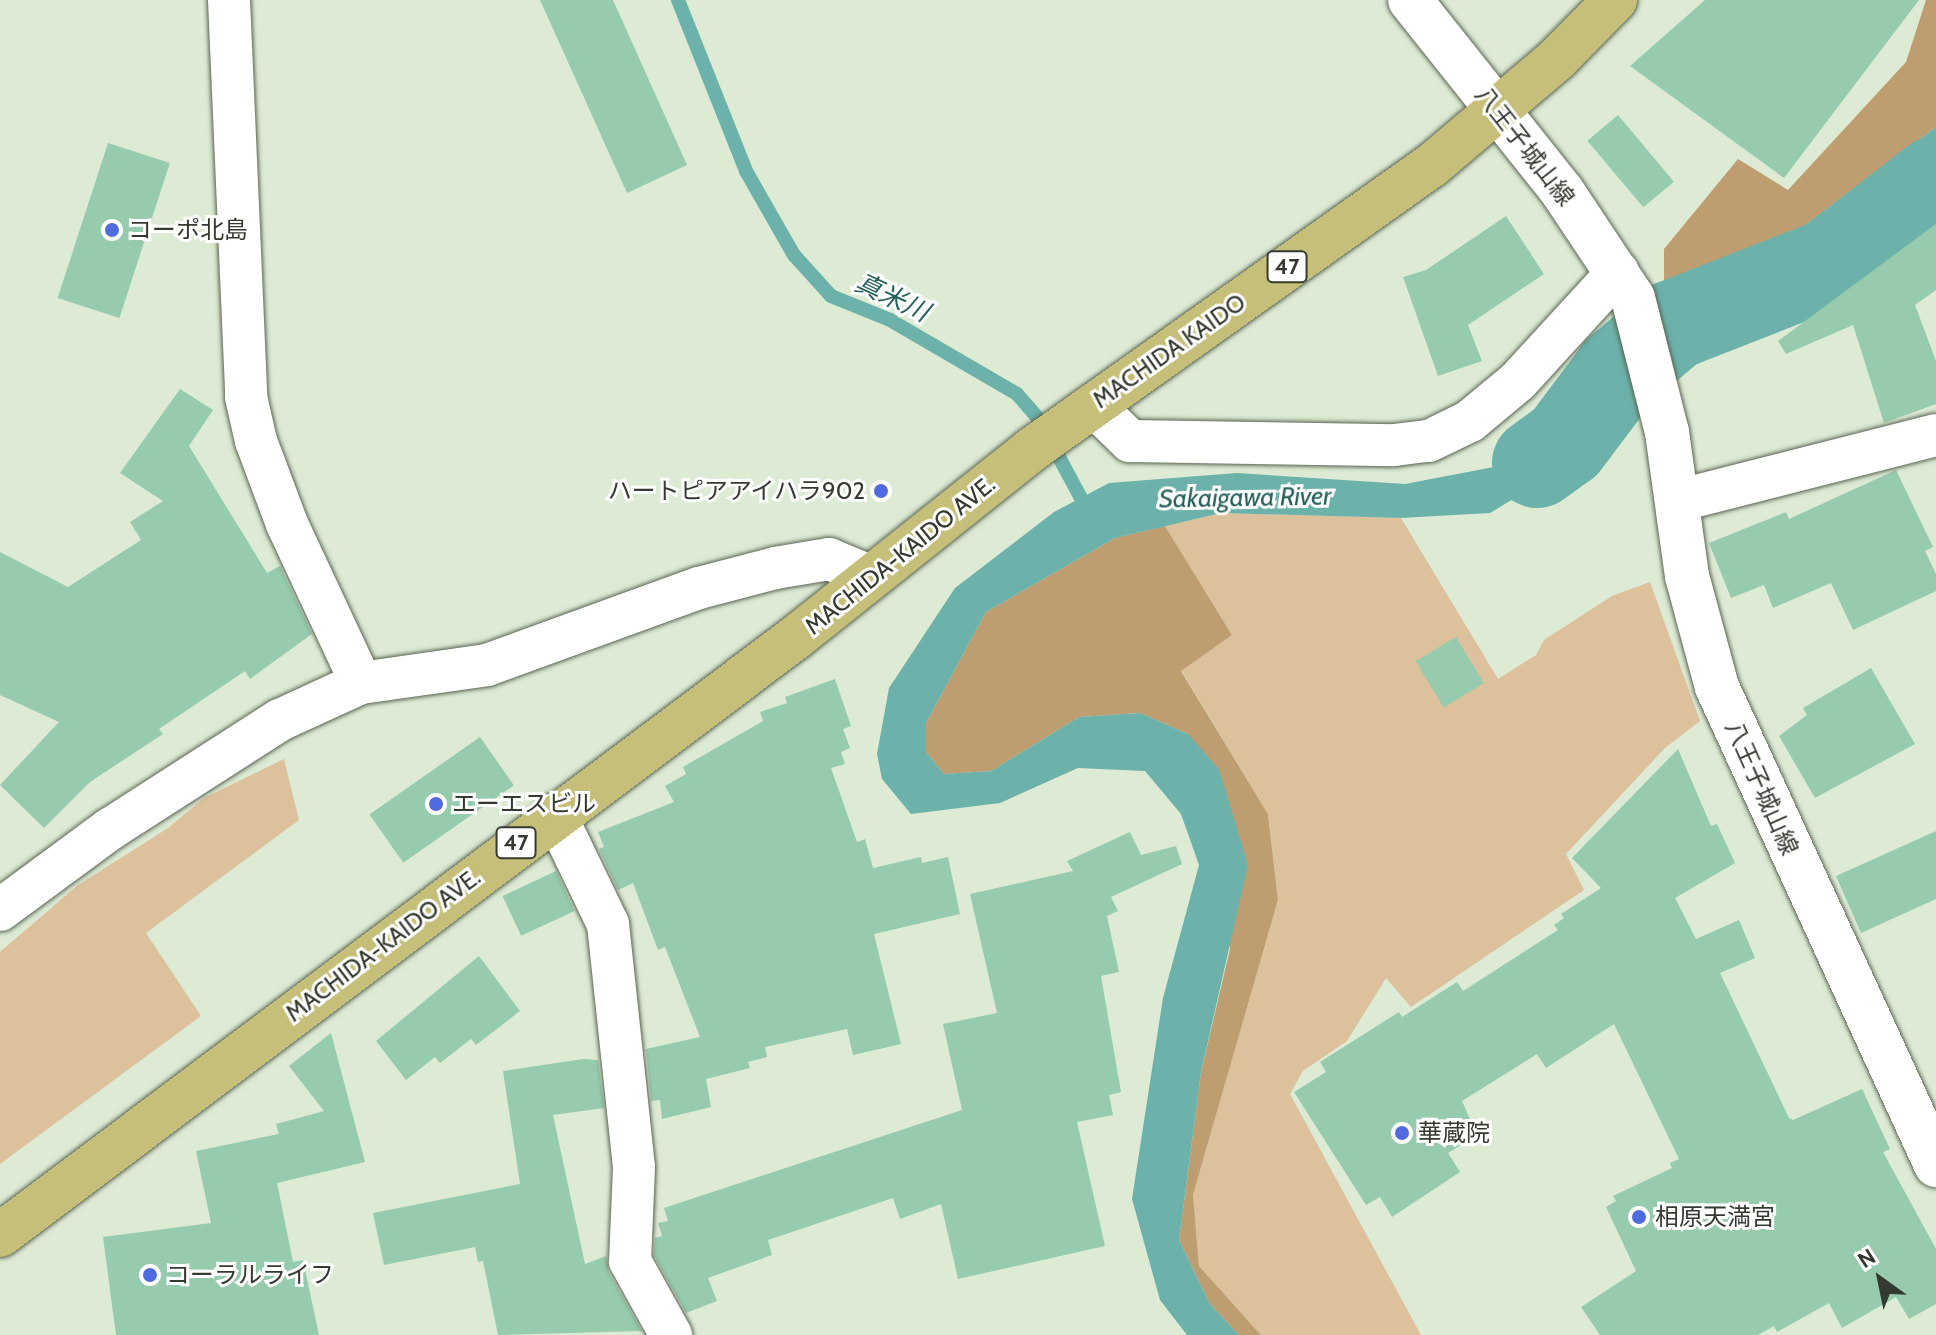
<!DOCTYPE html>
<html>
<head>
<meta charset="utf-8">
<style>
  body { margin:0 }
  #map { position:relative; width:1936px; height:1335px; overflow:hidden; background:#ddead4; font-family:Cabin,"Noto Sans JP",sans-serif }
  div>[style] { position:absolute }
  [style*='--x'] { left:calc(var(--x)*1px); top:calc(var(--y)*1px); width:calc(var(--w)*1px); rotate:calc(var(--a)*1deg) }
  .green>* { inset:0; background:#dcc19c }
  .forest>* { inset:0; background:#be9e71 }
  .water>* { inset:0; background:#6cb2aa }
  .stream>* { height:14px; margin:-7px; padding:0 7px; transform-origin:7px; border-radius:7px; background:#6cb2aa }
  .river>* { height:90px; margin:-45px; padding:0 45px; transform-origin:45px; border-radius:45px; background:#6cb2aa }
  .building>* { inset:0; background:#96ccad; transform-origin:0 0 }
  .roads { filter:drop-shadow(0 0 2px #596551) drop-shadow(0 0 2px #596551) }
  .street>* { height:42px; margin:-21px; padding:0 21px; transform-origin:21px; border-radius:21px; background:#fff }
  .secondary>* { height:44px; margin:-22px; padding:0 22px; transform-origin:22px; border-radius:22px; background:#fff }
  .primary>* { height:44px; margin:-22px; padding:0 22px; transform-origin:22px; border-radius:22px; background:#c5bf7a }
  .dots>* { width:22px; height:22px; translate:-50% -50%; box-sizing:border-box; border:4px solid #fff; border-radius:50% }
  span { translate:-50% -50%; white-space:nowrap; text-align:center; line-height:1.15; -webkit-text-stroke:6px #fff; paint-order:stroke }
  .shield-label span { padding:2px 6px; background:#fff; border:2px solid; border-radius:6px; -webkit-text-stroke-width:0 }
  .shield-label { font-size:22px; color:#353a31; font-weight:700 }
  .street-label { font-size:24px; color:#353a31 }
  .poi-label { font-size:24px; color:#353a31 }
  .left { translate:0 -50%; text-align:left }
  .right { translate:-100% -50%; text-align:right }
  .water-label { font-size:26px; color:#27615c; font-style:italic }
  .north { position:absolute; left:1840px; top:1239px; width:80px; height:80px; -webkit-text-stroke:6px #fff; paint-order:stroke; rotate:327deg; font-size:22px; font-weight:700; line-height:32px; text-align:center; color:#353a31 }
  .north::after { content:''; display:block; margin:auto; width:28px; height:36px; background:#353a31; clip-path:polygon(50% 0,100% 100%,50% 72%,0 100%) }
</style>
</head>
<body>
<div id="map">
  <div class="green">
    <i style="clip-path:polygon(1221px 513px,1401px 518px,1498px 679px,1536px 655px,1544px 640px,1612px 596px,1650px 582px,1700px 721px,1665px 748px,1566px 854px,1584px 890px,1411px 1007px,1386px 978px,1347px 1041px,1303px 1071px,1290px 1094px,1421px 1335px,1261px 1335px,1199px 1266px,1193px 1195px,1278px 900px,1268px 814px,1181px 670px,1232px 635px,1165px 526px)"></i>
    <i style="clip-path:polygon(284px 759px,299px 820px,146px 933px,201px 1016px,0 1164px,0 952px,78px 885px,168px 828px,204px 798px)"></i>
  </div>
  <div class="forest">
    <i style="clip-path:polygon(1926px 0,1936px 0,1936px 127px,1769px 252px,1664px 284px,1664px 249px,1738px 159px,1788px 190px,1906px 62px)"></i>
    <i style="clip-path:polygon(1165px 526px,1232px 635px,1181px 671px,1268px 814px,1278px 900px,1193px 1195px,1199px 1266px,1261px 1335px,1239px 1335px,1210px 1304px,1179px 1240px,1201px 1072px,1230px 949px,1188px 734px,1140px 713px,1079px 717px,991px 771px,944px 774px,926px 752px,926px 723px,986px 612px,1115px 538px)"></i>
  </div>
  <div class="water">
    <i style="clip-path:polygon(1936px 127px,1936px 204px,1840px 288px,1681px 354px,1664px 284px,1769px 252px)"></i>
    <i style="clip-path:polygon(1600px 334px,1629px 390px,1578px 460px,1490px 513px,1401px 518px,1221px 513px,1115px 538px,986px 612px,926px 723px,926px 752px,944px 774px,991px 771px,1079px 717px,1140px 713px,1188px 734px,1219px 769px,1248px 865px,1201px 1072px,1179px 1240px,1210px 1304px,1239px 1335px,1187px 1335px,1160px 1300px,1132px 1199px,1163px 998px,1199px 865px,1181px 814px,1145px 771px,1078px 768px,1000px 803px,911px 814px,882px 779px,877px 754px,889px 688px,955px 588px,1054px 512px,1109px 483px,1237px 473px,1405px 484px,1499px 466px,1561px 418px)"></i>
  </div>
  <div class="stream">
    <i style="--x:678;--y:0;--w:184;--a:68.3"></i>
    <i style="--x:746;--y:171;--w:97;--a:60.3"></i>
    <i style="--x:794;--y:255;--w:55;--a:47.9"></i>
    <i style="--x:831;--y:296;--w:64;--a:22.1"></i>
    <i style="--x:890;--y:320;--w:147;--a:30.2"></i>
    <i style="--x:1017;--y:394;--w:32;--a:49"></i>
    <i style="--x:1038;--y:418;--w:108;--a:61.8"></i>
  </div>
  <div class="river">
    <i style="--x:1537;--y:463;--w:34;--a:-36"></i>
    <i style="--x:1565;--y:443;--w:90;--a:-53.1"></i>
    <i style="--x:1619;--y:371;--w:71;--a:-40.4"></i>
    <i style="--x:1673;--y:325;--w:168;--a:-21.4"></i>
    <i style="--x:1829;--y:264;--w:135;--a:-37.8"></i>
  </div>
  <div class="building">
    <i style="clip-path:polygon(540px 0,613px 0,687px 165px,627px 193px)"></i>
    <i style="clip-path:polygon(1705px 0,1919px 0,1784px 178px,1630px 66px)"></i>
    <i style="left:1618px;top:115px;width:87px;height:40px;rotate:50deg"></i>
    <i style="left:108px;top:143px;width:65px;height:163px;rotate:18deg"></i>
    <i style="clip-path:polygon(1506px 216px,1544px 274px,1468px 325px,1482px 361px,1438px 376px,1403px 277px,1426px 270px)"></i>
    <i style="clip-path:polygon(1936px 224px,1936px 290px,1915px 305px,1936px 361px,1936px 404px,1884px 423px,1853px 325px,1786px 354px,1778px 341px)"></i>
    <i style="clip-path:polygon(180px 389px,213px 410px,189px 446px,267px 573px,280px 566px,312px 634px,250px 679px,245px 671px,159px 729px,163px 734px,90px 782px,44px 828px,0 785px,59px 722px,0 695px,0 552px,68px 587px,141px 540px,130px 522px,163px 501px,120px 473px)"></i>
    <i style="clip-path:polygon(1896px 470px,1933px 547px,1925px 551px,1936px 574px,1936px 591px,1853px 630px,1831px 583px,1773px 608px,1764px 585px,1731px 598px,1709px 543px,1786px 512px,1789px 519px)"></i>
    <i style="left:1456px;top:637px;width:54px;height:47px;rotate:59deg"></i>
    <i style="clip-path:polygon(1871px 668px,1915px 744px,1815px 798px,1779px 736px,1807px 715px,1803px 708px)"></i>
    <i style="clip-path:polygon(835px 679px,851px 726px,843px 729px,850px 748px,841px 752px,845px 764px,831px 768px,857px 842px,865px 839px,873px 868px,921px 857px,922px 863px,948px 857px,960px 914px,874px 934px,901px 1044px,853px 1055px,847px 1029px,765px 1047px,767px 1057px,748px 1062px,750px 1068px,706px 1079px,711px 1107px,662px 1119px,660px 1100px,651px 1101px,646px 1049px,700px 1037px,665px 947px,658px 950px,633px 883px,618px 890px,599px 849px,604px 847px,598px 832px,674px 802px,665px 786px,686px 774px,683px 767px,763px 721px,760px 712px,787px 703px,785px 697px)"></i>
    <i style="left:480px;top:737px;width:59px;height:135px;rotate:55deg"></i>
    <i style="clip-path:polygon(1678px 749px,1711px 826px,1717px 824px,1735px 863px,1675px 898px,1696px 939px,1739px 920px,1755px 958px,1720px 973px,1789px 1118px,1793px 1120px,1862px 1089px,1890px 1149px,1883px 1152px,1936px 1249px,1936px 1304px,1909px 1319px,1896px 1297px,1842px 1328px,1829px 1303px,1777px 1332px,1774px 1326px,1758px 1335px,1600px 1335px,1581px 1307px,1636px 1271px,1606px 1207px,1616px 1201px,1613px 1196px,1672px 1168px,1670px 1163px,1679px 1159px,1614px 1024px,1546px 1068px,1537px 1054px,1462px 1101px,1477px 1135px,1448px 1153px,1460px 1172px,1392px 1217px,1380px 1197px,1366px 1205px,1294px 1092px,1326px 1072px,1320px 1062px,1399px 1012px,1402px 1017px,1457px 982px,1463px 991px,1558px 930px,1554px 925px,1564px 918px,1561px 914px,1601px 888px,1572px 858px)"></i>
    <i style="clip-path:polygon(1936px 831px,1936px 899px,1861px 933px,1836px 876px)"></i>
    <i style="clip-path:polygon(1130px 832px,1141px 855px,1176px 846px,1182px 864px,1111px 897px,1118px 911px,1107px 916px,1119px 972px,1101px 976px,1121px 1092px,1109px 1095px,1113px 1115px,1077px 1122px,1105px 1246px,958px 1279px,941px 1204px,900px 1219px,893px 1198px,768px 1240px,772px 1255px,708px 1278px,717px 1301px,686px 1313px,654px 1255px,655px 1238px,662px 1236px,658px 1223px,668px 1221px,664px 1208px,962px 1110px,943px 1024px,997px 1013px,970px 894px,1073px 871px,1067px 861px)"></i>
    <i style="left:556px;top:871px;width:44px;height:59px;rotate:65deg"></i>
    <i style="clip-path:polygon(479px 956px,520px 1011px,476px 1045px,471px 1039px,440px 1063px,435px 1057px,406px 1080px,376px 1041px)"></i>
    <i style="clip-path:polygon(331px 1033px,365px 1162px,277px 1183px,293px 1262px,303px 1260px,319px 1335px,116px 1335px,103px 1237px,211px 1223px,196px 1151px,279px 1134px,276px 1124px,324px 1111px,289px 1066px)"></i>
    <i style="clip-path:polygon(583px 1059px,598px 1060px,604px 1108px,553px 1115px,585px 1264px,606px 1256px,609px 1273px,642px 1331px,498px 1335px,483px 1261px,478px 1262px,475px 1247px,384px 1265px,373px 1213px,520px 1184px,503px 1071px)"></i>
  </div>
  <div class="roads">
    <div class="street">
      <i style="--x:229;--y:0;--w:397;--a:87.5"></i>
      <i style="--x:246;--y:397;--w:45;--a:77.2"></i>
      <i style="--x:256;--y:441;--w:89;--a:69.5"></i>
      <i style="--x:287;--y:524;--w:175;--a:65"></i>
      <i style="--x:1093;--y:405;--w:52;--a:44.2"></i>
      <i style="--x:1130;--y:441;--w:264;--a:0.9"></i>
      <i style="--x:1394;--y:445;--w:35;--a:-7"></i>
      <i style="--x:1429;--y:441;--w:46;--a:-26"></i>
      <i style="--x:1470;--y:421;--w:62;--a:-39.8"></i>
      <i style="--x:1518;--y:381;--w:148;--a:-47.5"></i>
      <i style="--x:1677;--y:501;--w:267;--a:-14.3"></i>
      <i style="--x:555;--y:814;--w:122;--a:64.3"></i>
      <i style="--x:608;--y:924;--w:244;--a:83.9"></i>
      <i style="--x:634;--y:1167;--w:94;--a:92.4"></i>
      <i style="--x:630;--y:1261;--w:85;--a:61"></i>
      <i style="--x:0;--y:910;--w:137;--a:-36.4"></i>
      <i style="--x:110;--y:829;--w:202;--a:-32.7"></i>
      <i style="--x:280;--y:720;--w:89;--a:-24.6"></i>
      <i style="--x:361;--y:683;--w:127;--a:-8.1"></i>
      <i style="--x:487;--y:665;--w:226;--a:-20"></i>
      <i style="--x:699;--y:588;--w:79;--a:-14.7"></i>
      <i style="--x:775;--y:568;--w:55;--a:-9.5"></i>
      <i style="--x:829;--y:559;--w:47;--a:22.7"></i>
    </div>
    <div class="secondary">
      <i style="--x:1410;--y:0;--w:244;--a:51.5"></i>
      <i style="--x:1562;--y:191;--w:128;--a:56.4"></i>
      <i style="--x:1633;--y:298;--w:138;--a:75.8"></i>
      <i style="--x:1667;--y:432;--w:145;--a:82.1"></i>
      <i style="--x:1687;--y:576;--w:115;--a:74.9"></i>
      <i style="--x:1717;--y:687;--w:526;--a:65.38"></i>
    </div>
    <div class="primary">
      <i style="--x:0;--y:1235;--w:994;--a:-36.9"></i>
      <i style="--x:795;--y:638;--w:302;--a:-38.5"></i>
      <i style="--x:1031;--y:450;--w:491;--a:-35.4"></i>
      <i style="--x:1431;--y:166;--w:165;--a:-40.3"></i>
      <i style="--x:1557;--y:59;--w:83;--a:-45.5"></i>
    </div>
  </div>
  <div class="dots">
    <i style="left:112px;top:230px;background:#506adf"></i>
    <i style="left:881px;top:491px;background:#506adf"></i>
    <i style="left:436px;top:804px;background:#506adf"></i>
    <i style="left:1402px;top:1133px;background:#506adf"></i>
    <i style="left:1639px;top:1217px;background:#506adf"></i>
    <i style="left:150px;top:1275px;background:#506adf"></i>
  </div>
  <div class="shield-label">
    <span style="left:1287px;top:267px">47</span>
    <span style="left:516px;top:843px">47</span>
  </div>
  <div class="street-label">
    <span style="left:1525px;top:146px;rotate:52deg">八王子城山線</span>
    <span style="left:1169px;top:351px;rotate:-35deg">MACHIDA KAIDO</span>
    <span style="left:900px;top:555px;rotate:-39deg">MACHIDA-KAIDO AVE.</span>
    <span style="left:1762px;top:788px;rotate:66deg">八王子城山線</span>
    <span style="left:383px;top:945px;rotate:-37deg">MACHIDA-KAIDO AVE.</span>
  </div>
  <div class="poi-label">
    <span class="left" style="left:128px;top:230px">コーポ北島</span>
    <span class="right" style="left:865px;top:491px">ハートピアアイハラ902</span>
    <span class="left" style="left:452px;top:804px">エーエスビル</span>
    <span class="left" style="left:1418px;top:1133px">華蔵院</span>
    <span class="left" style="left:1655px;top:1217px">相原天満宮</span>
    <span class="left" style="left:166px;top:1275px">コーラルライフ</span>
  </div>
  <div class="water-label">
    <span style="left:892px;top:298px;rotate:25deg">真米川</span>
    <span style="left:1245px;top:498px;rotate:-1deg">Sakaigawa River</span>
  </div>
  <div class="north">N</div>
</div>
</body>
</html>
